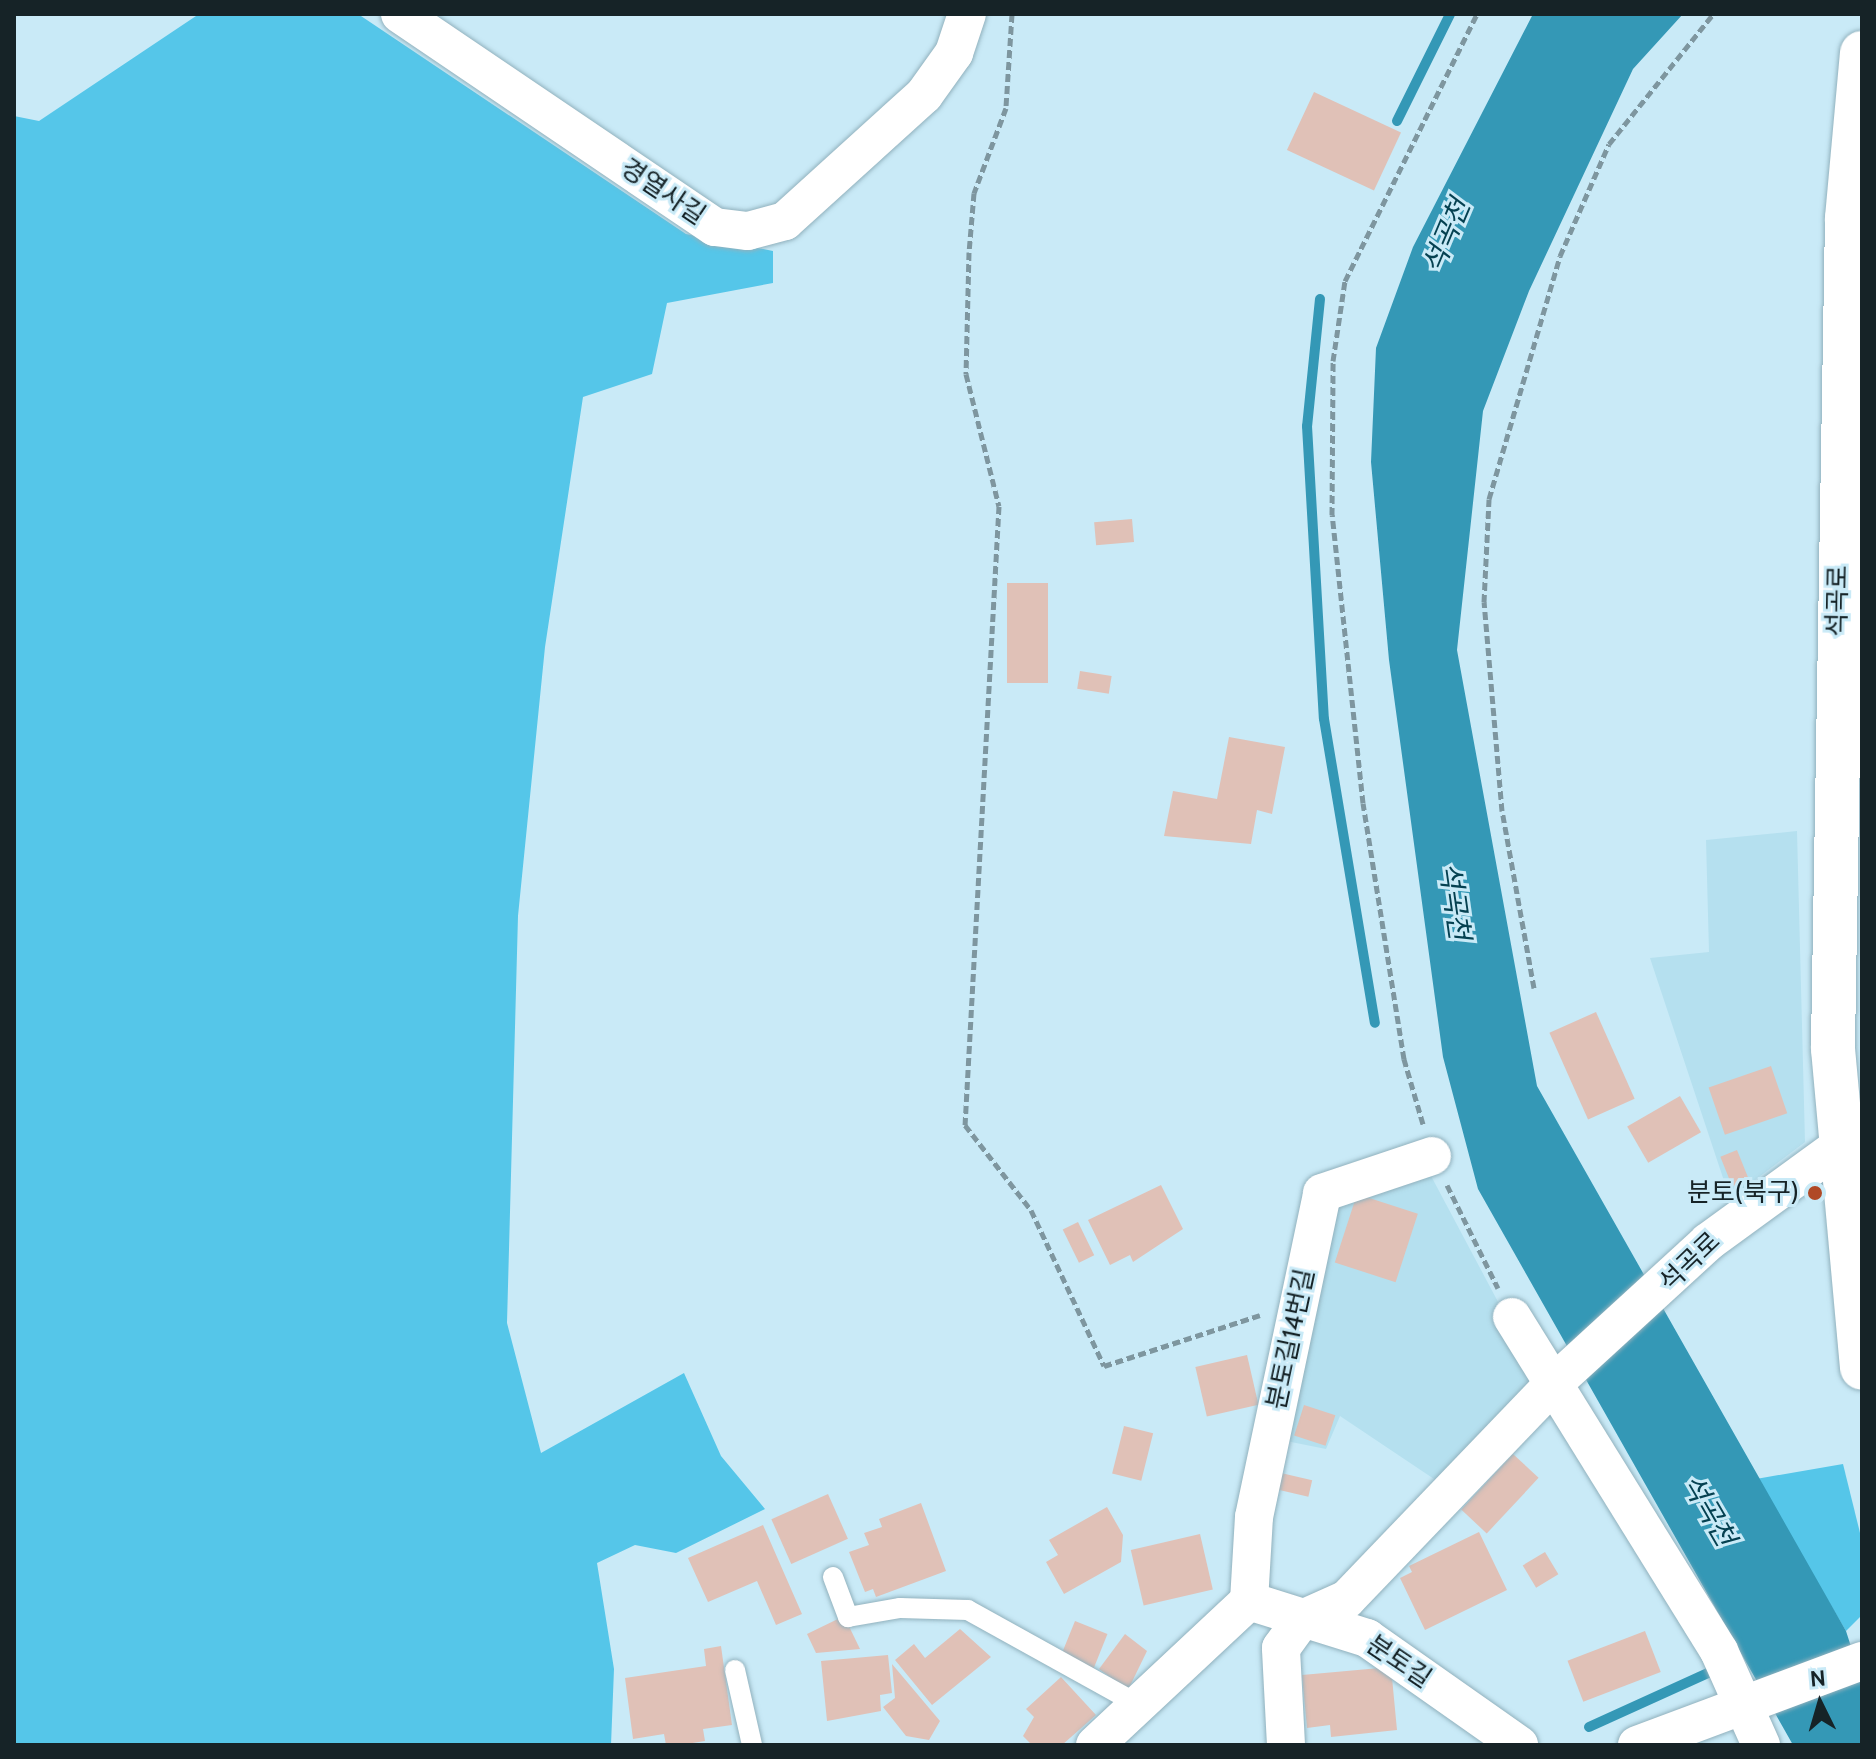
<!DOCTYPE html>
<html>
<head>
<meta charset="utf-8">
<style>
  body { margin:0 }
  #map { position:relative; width:1876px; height:1759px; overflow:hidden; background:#c9eaf7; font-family:Cabin,"Noto Sans KR",sans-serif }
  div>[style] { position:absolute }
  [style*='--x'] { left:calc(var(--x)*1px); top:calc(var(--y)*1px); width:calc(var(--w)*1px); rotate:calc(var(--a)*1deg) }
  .built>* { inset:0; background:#b5e0ef }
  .green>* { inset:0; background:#55c6e9 }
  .water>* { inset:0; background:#3498b6 }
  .stream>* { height:10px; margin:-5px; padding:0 5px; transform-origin:5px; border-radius:5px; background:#3498b6 }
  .building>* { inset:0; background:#e0c1b7; transform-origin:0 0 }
  .path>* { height:5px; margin-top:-2.5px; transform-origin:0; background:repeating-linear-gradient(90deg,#7e969f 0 8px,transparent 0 12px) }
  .roads { filter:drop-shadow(0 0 2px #91b1bd) drop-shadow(0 0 2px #91b1bd) }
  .lane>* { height:20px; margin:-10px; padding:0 10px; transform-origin:10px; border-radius:10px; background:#fff }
  .street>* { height:38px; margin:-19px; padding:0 19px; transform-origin:19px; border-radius:19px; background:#fff }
  .secondary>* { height:44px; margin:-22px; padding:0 22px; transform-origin:22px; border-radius:22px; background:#fff }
  .dots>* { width:22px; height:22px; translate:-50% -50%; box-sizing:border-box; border:4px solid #c9eaf7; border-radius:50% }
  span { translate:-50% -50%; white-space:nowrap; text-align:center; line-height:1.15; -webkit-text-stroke:6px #c9eaf7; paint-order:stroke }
  .street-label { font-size:26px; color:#162327 }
  .poi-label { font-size:26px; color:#162327 }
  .right { translate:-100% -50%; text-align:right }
  .water-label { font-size:28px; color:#054151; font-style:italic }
  .frame { position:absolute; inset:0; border:16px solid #162327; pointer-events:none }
  .north { position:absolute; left:1780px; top:1663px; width:80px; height:80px; -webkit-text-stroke:6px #c9eaf7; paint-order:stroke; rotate:355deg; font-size:22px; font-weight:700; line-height:32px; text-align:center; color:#162327 }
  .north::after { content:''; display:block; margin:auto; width:28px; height:36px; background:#162327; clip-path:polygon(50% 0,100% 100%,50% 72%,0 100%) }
</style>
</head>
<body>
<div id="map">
  <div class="built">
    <i style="clip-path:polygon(1797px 831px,1805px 1142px,1730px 1199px,1650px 958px,1709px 952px,1706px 840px)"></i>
    <i style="clip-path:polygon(1430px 1174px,1530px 1362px,1532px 1380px,1443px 1485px,1340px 1416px,1326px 1449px,1276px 1439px,1331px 1197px)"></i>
  </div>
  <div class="green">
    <i style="clip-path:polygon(199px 14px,358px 14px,686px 234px,773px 251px,773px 283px,667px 303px,652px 374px,583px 397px,545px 647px,518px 916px,507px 1323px,541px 1453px,684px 1373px,721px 1456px,765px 1509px,676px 1553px,635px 1545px,597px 1563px,614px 1669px,611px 1745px,14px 1745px,14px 116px,39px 121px)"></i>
    <i style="clip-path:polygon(1843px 1464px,1862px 1541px,1862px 1615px,1846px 1631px,1756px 1479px)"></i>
  </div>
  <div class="water">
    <i style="clip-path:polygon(1533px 14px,1683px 14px,1633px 69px,1529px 291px,1483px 411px,1457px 650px,1537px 1086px,1846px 1631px,1862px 1681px,1862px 1745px,1793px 1745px,1478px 1189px,1443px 1057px,1389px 660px,1371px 462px,1376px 348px,1413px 247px)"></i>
  </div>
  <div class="stream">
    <i style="--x:1397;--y:121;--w:119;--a:-63.6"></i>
    <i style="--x:1320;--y:299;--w:128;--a:95.8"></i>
    <i style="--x:1307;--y:426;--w:293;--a:86.7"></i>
    <i style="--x:1324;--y:719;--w:308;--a:80.5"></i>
    <i style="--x:1589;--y:1727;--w:143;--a:-24.4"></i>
  </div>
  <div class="building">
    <i style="left:1314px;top:92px;width:96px;height:64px;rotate:25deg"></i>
    <i style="left:1132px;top:519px;width:23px;height:38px;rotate:85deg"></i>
    <i style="left:1007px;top:583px;width:41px;height:100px"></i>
    <i style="left:1080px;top:671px;width:32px;height:18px;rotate:9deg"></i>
    <i style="clip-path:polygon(1229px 737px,1285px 747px,1272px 814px,1257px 810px,1251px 844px,1164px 836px,1173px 791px,1217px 799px)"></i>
    <i style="left:1596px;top:1012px;width:95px;height:51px;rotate:66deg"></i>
    <i style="left:1771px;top:1066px;width:50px;height:66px;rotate:71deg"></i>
    <i style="left:1680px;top:1096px;width:42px;height:61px;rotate:60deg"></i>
    <i style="left:1737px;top:1150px;width:32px;height:18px;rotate:68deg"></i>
    <i style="clip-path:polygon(1161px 1185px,1183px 1229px,1133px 1262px,1130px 1255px,1110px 1265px,1088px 1220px)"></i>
    <i style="left:1357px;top:1194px;width:64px;height:72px;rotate:18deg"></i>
    <i style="left:1078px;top:1222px;width:37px;height:17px;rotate:64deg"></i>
    <i style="left:1247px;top:1355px;width:51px;height:53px;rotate:77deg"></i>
    <i style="left:1304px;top:1405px;width:33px;height:32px;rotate:18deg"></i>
    <i style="left:1124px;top:1426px;width:30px;height:49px;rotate:14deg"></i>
    <i style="left:1513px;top:1454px;width:35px;height:76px;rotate:43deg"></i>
    <i style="left:1281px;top:1473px;width:32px;height:17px;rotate:13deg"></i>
    <i style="left:828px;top:1494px;width:49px;height:62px;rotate:66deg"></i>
    <i style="clip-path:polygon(921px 1503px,946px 1571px,876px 1597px,873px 1589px,865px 1592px,849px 1552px,869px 1545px,864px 1533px,882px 1527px,879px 1519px)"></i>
    <i style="clip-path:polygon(1107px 1507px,1123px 1535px,1121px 1562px,1064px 1594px,1046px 1562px,1058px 1555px,1049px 1540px)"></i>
    <i style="clip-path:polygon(763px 1525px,802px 1614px,776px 1625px,757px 1581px,708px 1602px,688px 1558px)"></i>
    <i style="clip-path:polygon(1479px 1532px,1507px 1590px,1425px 1630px,1400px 1578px,1412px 1572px,1409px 1566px)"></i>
    <i style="left:1200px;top:1534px;width:57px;height:71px;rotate:77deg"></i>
    <i style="left:1545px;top:1552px;width:26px;height:26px;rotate:59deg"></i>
    <i style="clip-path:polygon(844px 1616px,860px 1649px,816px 1653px,807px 1634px)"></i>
    <i style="left:1075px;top:1621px;width:35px;height:37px;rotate:22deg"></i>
    <i style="clip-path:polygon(960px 1629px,991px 1657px,932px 1705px,895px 1660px,914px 1644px,925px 1658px)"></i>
    <i style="left:1645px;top:1631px;width:44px;height:83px;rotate:69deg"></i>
    <i style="clip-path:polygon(1125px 1634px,1147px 1651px,1128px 1690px,1099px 1669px)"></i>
    <i style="clip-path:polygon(721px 1646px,732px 1725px,703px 1729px,705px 1741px,680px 1745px,666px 1745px,664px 1734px,633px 1739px,625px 1678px,706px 1666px,704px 1649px)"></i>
    <i style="clip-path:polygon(888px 1655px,892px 1693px,880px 1695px,881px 1711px,827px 1721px,821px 1661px)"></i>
    <i style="clip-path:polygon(892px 1664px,940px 1721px,929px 1740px,906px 1736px,883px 1707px,895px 1698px)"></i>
    <i style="clip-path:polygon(1391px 1667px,1397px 1730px,1331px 1737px,1330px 1725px,1307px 1728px,1302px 1675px)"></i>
    <i style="clip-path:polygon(1061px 1677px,1096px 1715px,1062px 1745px,1032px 1745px,1023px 1736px,1034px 1717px,1026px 1709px)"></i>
  </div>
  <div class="path">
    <i style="--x:1012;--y:14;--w:94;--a:93.7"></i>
    <i style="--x:1006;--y:108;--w:91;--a:110.6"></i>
    <i style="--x:974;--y:193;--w:59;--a:94.8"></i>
    <i style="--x:969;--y:252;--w:122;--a:91.4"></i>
    <i style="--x:966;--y:374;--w:136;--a:76"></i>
    <i style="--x:999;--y:506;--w:620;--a:93.14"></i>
    <i style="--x:965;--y:1125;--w:108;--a:52.2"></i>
    <i style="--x:1031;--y:1210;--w:172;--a:64.9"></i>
    <i style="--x:1104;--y:1366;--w:164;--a:-18.1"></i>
    <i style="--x:1534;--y:988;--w:180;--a:-100.2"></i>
    <i style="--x:1502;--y:811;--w:210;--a:-94.9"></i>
    <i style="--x:1484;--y:602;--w:103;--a:-87.2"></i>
    <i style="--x:1489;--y:499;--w:253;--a:-73.7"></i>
    <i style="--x:1560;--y:256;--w:122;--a:-66.4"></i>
    <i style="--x:1609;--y:144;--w:166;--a:-51.3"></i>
    <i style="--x:1423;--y:1124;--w:68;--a:-106.3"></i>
    <i style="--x:1404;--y:1059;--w:259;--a:-99.1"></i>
    <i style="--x:1363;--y:803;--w:290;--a:-96.1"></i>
    <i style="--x:1332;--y:515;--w:154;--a:-89.6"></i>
    <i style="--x:1333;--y:361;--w:81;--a:-81.5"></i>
    <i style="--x:1345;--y:281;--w:298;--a:-63.7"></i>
    <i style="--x:1447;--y:1185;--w:115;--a:63.7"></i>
  </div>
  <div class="roads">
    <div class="lane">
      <i style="--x:833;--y:1577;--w:43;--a:69.4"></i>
      <i style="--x:848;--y:1617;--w:53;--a:-9.8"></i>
      <i style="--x:900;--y:1608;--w:68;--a:1.7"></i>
      <i style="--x:968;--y:1610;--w:192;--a:29"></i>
      <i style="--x:735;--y:1670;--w:77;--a:77.2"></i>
    </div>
    <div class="street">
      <i style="--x:400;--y:14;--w:380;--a:34.1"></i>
      <i style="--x:715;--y:227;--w:33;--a:7"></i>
      <i style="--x:748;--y:231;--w:38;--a:-15"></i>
      <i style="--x:785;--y:221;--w:188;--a:-42.2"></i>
      <i style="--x:924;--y:95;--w:52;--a:-54.5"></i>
      <i style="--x:954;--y:53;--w:41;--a:-71.6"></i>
      <i style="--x:1512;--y:1317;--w:393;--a:58.2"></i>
      <i style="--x:1719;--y:1651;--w:103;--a:65.9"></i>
      <i style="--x:1249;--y:1601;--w:84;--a:-86.6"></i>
      <i style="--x:1254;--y:1517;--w:331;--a:-78.1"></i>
      <i style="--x:1322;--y:1193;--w:116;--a:-18.6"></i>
      <i style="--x:1095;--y:1745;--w:211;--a:-43.1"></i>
      <i style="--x:1249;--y:1601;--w:124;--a:17.4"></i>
      <i style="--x:1367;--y:1638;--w:186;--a:35.1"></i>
      <i style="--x:1286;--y:1745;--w:97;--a:-93"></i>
      <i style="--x:1281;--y:1648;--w:36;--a:-54"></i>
      <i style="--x:1302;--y:1619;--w:49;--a:-24"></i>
      <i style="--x:1347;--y:1599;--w:294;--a:-46.2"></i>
      <i style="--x:1550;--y:1387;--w:214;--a:-42.5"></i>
      <i style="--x:1708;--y:1242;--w:160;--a:-36.1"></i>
      <i style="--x:1637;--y:1745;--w:240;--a:-20.5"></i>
    </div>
    <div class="secondary">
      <i style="--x:1862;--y:53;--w:166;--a:95.2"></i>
      <i style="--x:1847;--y:218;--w:831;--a:90.97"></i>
      <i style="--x:1833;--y:1049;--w:320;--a:84.8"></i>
    </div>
  </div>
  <div class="dots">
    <i style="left:1815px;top:1193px;background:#b04926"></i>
  </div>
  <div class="street-label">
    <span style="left:663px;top:192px;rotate:34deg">경열사길</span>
    <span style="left:1838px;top:601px;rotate:-89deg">석곡로</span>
    <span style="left:1690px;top:1262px;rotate:-44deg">석곡로</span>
    <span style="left:1291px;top:1339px;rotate:-78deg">분토길14번길</span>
    <span style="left:1399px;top:1662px;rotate:34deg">분토길</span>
  </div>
  <div class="poi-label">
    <span class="right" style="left:1799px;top:1193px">분토(북구)</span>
  </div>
  <div class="water-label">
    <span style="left:1446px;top:236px;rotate:-67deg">석곡천</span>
    <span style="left:1455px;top:901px;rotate:82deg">석곡천</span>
    <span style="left:1709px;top:1510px;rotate:60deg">석곡천</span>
  </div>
  <div class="frame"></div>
  <div class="north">N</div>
</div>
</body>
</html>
